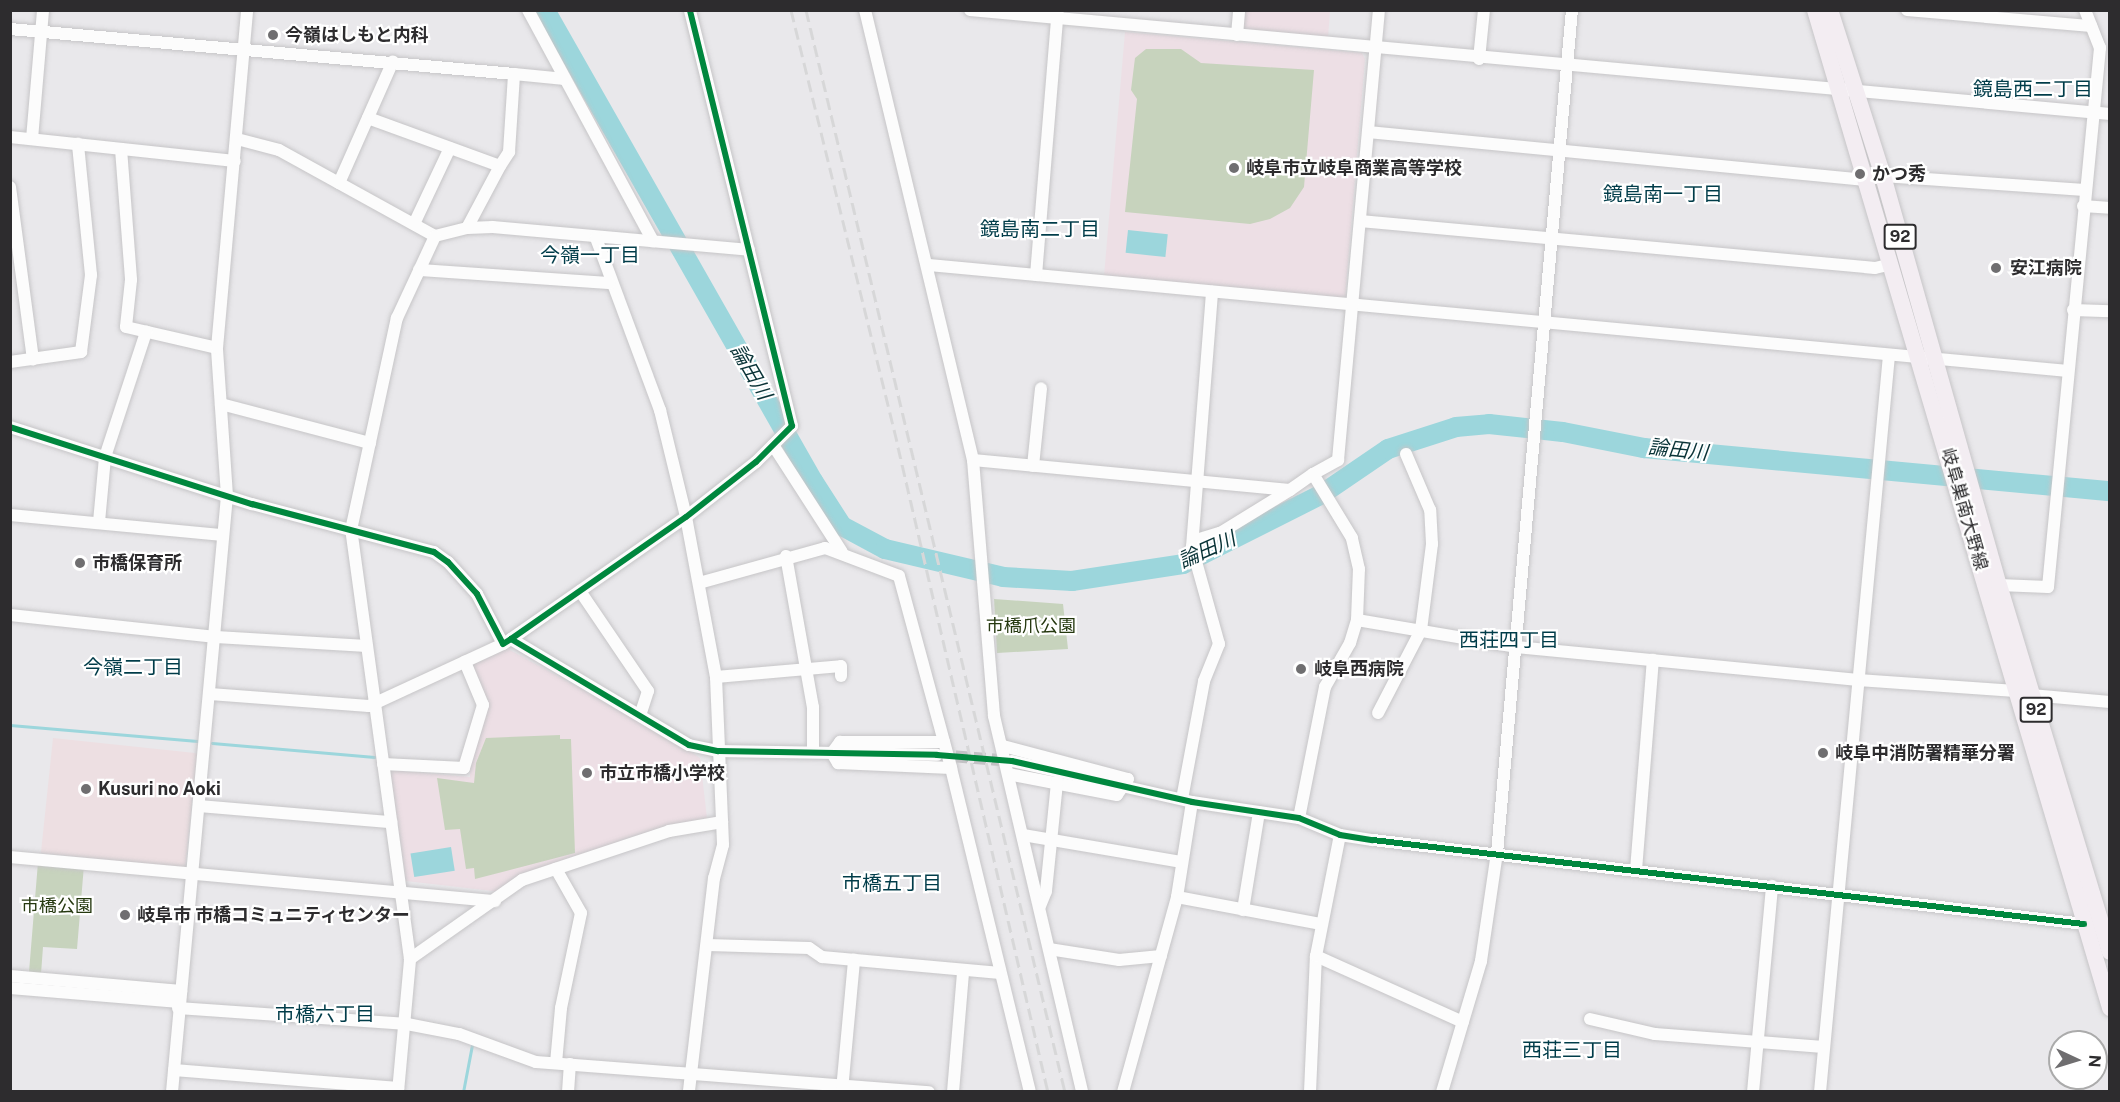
<!DOCTYPE html>
<html>
<head>
<meta charset="utf-8">
<style>
  body { margin:0 }
  #map { position:relative; width:2120px; height:1102px; overflow:hidden; background:#e9e8eb; font-family:"Public Sans","Noto Sans JP",sans-serif }
  div>[style] { position:absolute }
  [style*='--x'] { left:calc(var(--x)*1px); top:calc(var(--y)*1px); width:calc(var(--w)*1px); rotate:calc(var(--a)*1deg) }
  .commercial>* { inset:0; background:#eddfe2; transform-origin:0 0 }
  .education>* { inset:0; background:#eddfe5 }
  .green>* { inset:0; background:#c7d3bd }
  .water>* { inset:0; background:#9cd6dc; transform-origin:0 0 }
  .stream>* { height:3px; margin:-1.5px; padding:0 1.5px; transform-origin:1.5px; border-radius:1.5px; background:#9cd6dc }
  .river>* { height:20px; margin:-10px; padding:0 10px; transform-origin:10px; border-radius:10px; background:#9cd6dc }
  .minor-tunnel>* { height:12px; margin-top:-6px; transform-origin:0; background:repeating-linear-gradient(90deg,#c3c2c5 0 12px,transparent 0 18px) }
  .roads { filter:drop-shadow(0 0 2px #c6c5c7) drop-shadow(0 0 2px #c6c5c7) }
  .minor>* { height:12px; margin:-6px; padding:0 6px; transform-origin:6px; border-radius:6px; background:#fcfcfc }
  .major>* { height:16px; margin:-8px; padding:0 8px; transform-origin:8px; border-radius:8px; background:#f3edf2 }
  .rail>* { height:3px; margin-top:-1.5px; transform-origin:0; background:repeating-linear-gradient(90deg,#d7d7d8 0 12px,transparent 0 18px) }
  .cycleway>* { height:6px; margin:-3px; padding:0 3px; transform-origin:3px; border-radius:3px; background:#00873e }
  .dots>* { width:16px; height:16px; translate:-50% -50%; box-sizing:border-box; border:3px solid #fff; border-radius:50% }
  span { translate:-50% -50%; white-space:nowrap; text-align:center; line-height:1.15; -webkit-text-stroke:4.5px #fff; paint-order:stroke }
  .shield-label span { padding:2px 4px; background:#fff; border:2px solid; border-radius:4px; -webkit-text-stroke-width:0 }
  .shield-label { font-size:16px; color:#2d2c2e; font-weight:700 }
  .poi-label { font-size:18px; color:#2d2c2e; font-weight:700 }
  .left { translate:0 -50%; text-align:left }
  .street-label { font-size:18px; color:#2d2c2e }
  .park-label { font-size:18px; color:#25380f }
  .neighbourhood-label { font-size:20px; color:#003c49 }
  .water-label { font-size:20px; color:#093337; font-style:italic }
  .frame { position:absolute; inset:0; border:12px solid #2d2c2e; pointer-events:none }
  .north { position:absolute; left:2048px; top:1030px; width:60px; height:60px; box-sizing:border-box; background:#fff; border:2px solid #ababab; border-radius:50%; rotate:94deg; font-size:16px; font-weight:700; line-height:24px; text-align:center; color:#2d2c2e }
  .north::after { content:''; display:block; margin:auto; width:21px; height:27px; background:#6f6e70; clip-path:polygon(50% 0,100% 100%,50% 72%,0 100%) }
</style>
</head>
<body>
<div id="map">
  <div class="commercial">
    <i style="left:53px;top:738px;width:145px;height:116px;rotate:6deg"></i>
  </div>
  <div class="education">
    <i style="clip-path:polygon(1242px 11px,1330px 11px,1328px 38px,1245px 30px,1241px 26px)"></i>
    <i style="clip-path:polygon(1125px 32px,1362px 53px,1365px 59px,1345px 299px,1104px 276px)"></i>
    <i style="clip-path:polygon(506px 648px,667px 736px,700px 758px,707px 818px,703px 823px,501px 892px,406px 881px,390px 770px,470px 777px,470px 757px,487px 705px,471px 663px)"></i>
  </div>
  <div class="green">
    <i style="clip-path:polygon(1146px 49px,1181px 49px,1201px 63px,1314px 70px,1304px 187px,1290px 208px,1270px 219px,1250px 224px,1125px 212px,1137px 99px,1131px 90px,1135px 58px)"></i>
    <i style="clip-path:polygon(994px 599px,1063px 604px,1068px 649px,997px 653px)"></i>
    <i style="clip-path:polygon(560px 735px,560px 739px,571px 739px,575px 853px,475px 879px,474px 868px,466px 869px,460px 829px,445px 830px,437px 778px,474px 783px,476px 763px,486px 738px)"></i>
    <i style="clip-path:polygon(38px 862px,84px 865px,77px 949px,43px 947px,41px 974px,29px 972px)"></i>
  </div>
  <div class="water">
    <i style="left:1128px;top:230px;width:40px;height:23px;rotate:6deg"></i>
    <i style="left:451px;top:847px;width:24px;height:41px;rotate:81deg"></i>
  </div>
  <div class="stream">
    <i style="--x:10;--y:725;--w:188;--a:4.9"></i>
    <i style="--x:212;--y:743;--w:163;--a:4.9"></i>
    <i style="--x:463;--y:1092;--w:48;--a:-79.2"></i>
  </div>
  <div class="river">
    <i style="--x:545;--y:10;--w:542;--a:60.36"></i>
    <i style="--x:813;--y:481;--w:54;--a:57.2"></i>
    <i style="--x:842;--y:526;--w:49;--a:28.1"></i>
    <i style="--x:885;--y:549;--w:121;--a:13.3"></i>
    <i style="--x:1003;--y:577;--w:69;--a:3.3"></i>
    <i style="--x:1072;--y:581;--w:112;--a:-8.7"></i>
    <i style="--x:1183;--y:564;--w:156;--a:-26.7"></i>
    <i style="--x:1322;--y:494;--w:80;--a:-34.3"></i>
    <i style="--x:1388;--y:449;--w:71;--a:-17.9"></i>
    <i style="--x:1456;--y:427;--w:33;--a:-5"></i>
    <i style="--x:1489;--y:424;--w:74;--a:6.2"></i>
    <i style="--x:1563;--y:432;--w:83;--a:11.2"></i>
    <i style="--x:1644;--y:448;--w:468;--a:5.3"></i>
  </div>
  <div class="minor-tunnel">
    <i style="--x:938;--y:755;--w:74;--a:4.6"></i>
  </div>
  <div class="roads">
    <div class="minor">
      <i style="--x:528;--y:10;--w:263;--a:61.6"></i>
      <i style="--x:865;--y:10;--w:463;--a:76.5"></i>
      <i style="--x:973;--y:460;--w:257;--a:85.3"></i>
      <i style="--x:994;--y:716;--w:386;--a:76.8"></i>
      <i style="--x:970;--y:10;--w:1145;--a:5.21"></i>
      <i style="--x:1907;--y:10;--w:185;--a:5"></i>
      <i style="--x:10;--y:29;--w:506;--a:5.1"></i>
      <i style="--x:1237;--y:35;--w:25;--a:-85"></i>
      <i style="--x:1479;--y:59;--w:49;--a:-84.2"></i>
      <i style="--x:368;--y:118;--w:140;--a:20"></i>
      <i style="--x:500;--y:166;--w:70;--a:118"></i>
      <i style="--x:1368;--y:132;--w:500;--a:5.51"></i>
      <i style="--x:1866;--y:180;--w:17;--a:-13"></i>
      <i style="--x:1883;--y:176;--w:202;--a:4"></i>
      <i style="--x:10;--y:137;--w:226;--a:6.1"></i>
      <i style="--x:32;--y:139;--w:129;--a:-85.1"></i>
      <i style="--x:237;--y:139;--w:43;--a:14.7"></i>
      <i style="--x:279;--y:150;--w:178;--a:28.9"></i>
      <i style="--x:435;--y:236;--w:33;--a:-14"></i>
      <i style="--x:467;--y:228;--w:26;--a:-2"></i>
      <i style="--x:493;--y:227;--w:257;--a:5.1"></i>
      <i style="--x:121;--y:149;--w:131;--a:85.6"></i>
      <i style="--x:131;--y:280;--w:47;--a:96.1"></i>
      <i style="--x:126;--y:327;--w:93;--a:13"></i>
      <i style="--x:500;--y:166;--w:17;--a:-57"></i>
      <i style="--x:509;--y:152;--w:78;--a:-86.3"></i>
      <i style="--x:514;--y:74;--w:51;--a:5.6"></i>
      <i style="--x:339;--y:183;--w:133;--a:-66.1"></i>
      <i style="--x:10;--y:187;--w:174;--a:82.4"></i>
      <i style="--x:2083;--y:206;--w:27;--a:4"></i>
      <i style="--x:1360;--y:221;--w:517;--a:5.21"></i>
      <i style="--x:1875;--y:268;--w:17;--a:-13"></i>
      <i style="--x:414;--y:224;--w:84;--a:-64.7"></i>
      <i style="--x:596;--y:238;--w:184;--a:69.6"></i>
      <i style="--x:660;--y:410;--w:110;--a:76.3"></i>
      <i style="--x:686;--y:517;--w:163;--a:79.4"></i>
      <i style="--x:716;--y:677;--w:168;--a:87.6"></i>
      <i style="--x:723;--y:845;--w:34;--a:105"></i>
      <i style="--x:714;--y:878;--w:215;--a:96.7"></i>
      <i style="--x:929;--y:265;--w:1144;--a:5.32"></i>
      <i style="--x:419;--y:270;--w:191;--a:3.9"></i>
      <i style="--x:1036;--y:275;--w:266;--a:-85.3"></i>
      <i style="--x:2073;--y:310;--w:37;--a:2"></i>
      <i style="--x:10;--y:362;--w:72;--a:-8"></i>
      <i style="--x:81;--y:352;--w:78;--a:-82.6"></i>
      <i style="--x:91;--y:275;--w:132;--a:-95.7"></i>
      <i style="--x:221;--y:404;--w:154;--a:14.7"></i>
      <i style="--x:10;--y:427;--w:254;--a:17.7"></i>
      <i style="--x:252;--y:504;--w:188;--a:14.8"></i>
      <i style="--x:434;--y:552;--w:17;--a:36"></i>
      <i style="--x:448;--y:562;--w:43;--a:47.8"></i>
      <i style="--x:477;--y:594;--w:56;--a:62.5"></i>
      <i style="--x:503;--y:644;--w:9;--a:-32"></i>
      <i style="--x:511;--y:639;--w:213;--a:-34.9"></i>
      <i style="--x:686;--y:517;--w:89;--a:-38.2"></i>
      <i style="--x:756;--y:462;--w:51;--a:-45"></i>
      <i style="--x:792;--y:426;--w:428;--a:-103.8"></i>
      <i style="--x:773;--y:445;--w:127;--a:57.2"></i>
      <i style="--x:973;--y:460;--w:318;--a:5.4"></i>
      <i style="--x:1290;--y:490;--w:28;--a:-35"></i>
      <i style="--x:1033;--y:466;--w:78;--a:-84.1"></i>
      <i style="--x:10;--y:515;--w:214;--a:5.4"></i>
      <i style="--x:99;--y:522;--w:65;--a:-84.7"></i>
      <i style="--x:105;--y:457;--w:132;--a:-71.8"></i>
      <i style="--x:1193;--y:541;--w:28;--a:-17"></i>
      <i style="--x:1220;--y:533;--w:82;--a:-31.6"></i>
      <i style="--x:786;--y:556;--w:153;--a:79.9"></i>
      <i style="--x:813;--y:707;--w:45;--a:90"></i>
      <i style="--x:699;--y:583;--w:131;--a:-15.5"></i>
      <i style="--x:825;--y:548;--w:79;--a:20.7"></i>
      <i style="--x:899;--y:576;--w:199;--a:74.8"></i>
      <i style="--x:951;--y:768;--w:333;--a:76.3"></i>
      <i style="--x:1999;--y:585;--w:49;--a:2.3"></i>
      <i style="--x:2048;--y:587;--w:542;--a:-84.49"></i>
      <i style="--x:2100;--y:48;--w:41;--a:-111.5"></i>
      <i style="--x:580;--y:591;--w:121;--a:55.8"></i>
      <i style="--x:648;--y:691;--w:23;--a:108"></i>
      <i style="--x:10;--y:615;--w:207;--a:6.1"></i>
      <i style="--x:216;--y:637;--w:151;--a:3.4"></i>
      <i style="--x:1357;--y:620;--w:161;--a:9.6"></i>
      <i style="--x:1516;--y:647;--w:344;--a:5.5"></i>
      <i style="--x:1858;--y:680;--w:158;--a:4"></i>
      <i style="--x:511;--y:639;--w:207;--a:30.8"></i>
      <i style="--x:689;--y:745;--w:30;--a:12"></i>
      <i style="--x:718;--y:751;--w:219;--a:1"></i>
      <i style="--x:716;--y:677;--w:125;--a:-5"></i>
      <i style="--x:841;--y:666;--w:10;--a:90"></i>
      <i style="--x:210;--y:694;--w:159;--a:4.3"></i>
      <i style="--x:369;--y:706;--w:148;--a:-24.8"></i>
      <i style="--x:2031;--y:695;--w:79;--a:5.1"></i>
      <i style="--x:1378;--y:713;--w:93;--a:-62.6"></i>
      <i style="--x:1421;--y:630;--w:87;--a:-82.7"></i>
      <i style="--x:1432;--y:544;--w:34;--a:-93"></i>
      <i style="--x:1430;--y:510;--w:61;--a:-113.2"></i>
      <i style="--x:1003;--y:746;--w:129;--a:14.8"></i>
      <i style="--x:1128;--y:779;--w:19;--a:125"></i>
      <i style="--x:1117;--y:795;--w:111;--a:-169.1"></i>
      <i style="--x:832;--y:753;--w:12;--a:59"></i>
      <i style="--x:838;--y:763;--w:113;--a:2.5"></i>
      <i style="--x:832;--y:753;--w:14;--a:-54"></i>
      <i style="--x:840;--y:742;--w:104;--a:0"></i>
      <i style="--x:1012;--y:761;--w:185;--a:12.8"></i>
      <i style="--x:1192;--y:802;--w:108;--a:8.5"></i>
      <i style="--x:1299;--y:818;--w:44;--a:22.5"></i>
      <i style="--x:1340;--y:835;--w:33;--a:9"></i>
      <i style="--x:1373;--y:840;--w:716;--a:6.74"></i>
      <i style="--x:383;--y:764;--w:81;--a:2.8"></i>
      <i style="--x:464;--y:768;--w:66;--a:-73.2"></i>
      <i style="--x:483;--y:705;--w:47;--a:-112.7"></i>
      <i style="--x:1182;--y:799;--w:120;--a:-79.4"></i>
      <i style="--x:1204;--y:681;--w:40;--a:-68"></i>
      <i style="--x:1219;--y:644;--w:101;--a:-105.6"></i>
      <i style="--x:1192;--y:547;--w:256;--a:-85.5"></i>
      <i style="--x:199;--y:806;--w:193;--a:4.8"></i>
      <i style="--x:1299;--y:818;--w:134;--a:-78.8"></i>
      <i style="--x:1325;--y:687;--w:51;--a:-60.4"></i>
      <i style="--x:1350;--y:643;--w:24;--a:-73"></i>
      <i style="--x:1357;--y:620;--w:51;--a:-87.8"></i>
      <i style="--x:1359;--y:569;--w:32;--a:-103"></i>
      <i style="--x:1352;--y:538;--w:75;--a:-121.4"></i>
      <i style="--x:1313;--y:474;--w:29;--a:-29"></i>
      <i style="--x:1338;--y:460;--w:452;--a:-84.8"></i>
      <i style="--x:1023;--y:835;--w:160;--a:9.7"></i>
      <i style="--x:10;--y:857;--w:487;--a:5.2"></i>
      <i style="--x:1636;--y:870;--w:211;--a:-85.4"></i>
      <i style="--x:1177;--y:897;--w:147;--a:10.6"></i>
      <i style="--x:1040;--y:906;--w:16;--a:-68"></i>
      <i style="--x:1046;--y:891;--w:110;--a:-84.2"></i>
      <i style="--x:1243;--y:910;--w:99;--a:-80.7"></i>
      <i style="--x:708;--y:945;--w:101;--a:1.7"></i>
      <i style="--x:809;--y:948;--w:16;--a:35"></i>
      <i style="--x:822;--y:957;--w:179;--a:5.1"></i>
      <i style="--x:1049;--y:949;--w:71;--a:8.9"></i>
      <i style="--x:1119;--y:960;--w:42;--a:-5.4"></i>
      <i style="--x:1316;--y:956;--w:161;--a:24.2"></i>
      <i style="--x:410;--y:959;--w:137;--a:-35.2"></i>
      <i style="--x:522;--y:880;--w:155;--a:-18.4"></i>
      <i style="--x:669;--y:831;--w:54;--a:-9.6"></i>
      <i style="--x:10;--y:976;--w:172;--a:5"></i>
      <i style="--x:10;--y:988;--w:170;--a:4.7"></i>
      <i style="--x:178;--y:1008;--w:230;--a:4"></i>
      <i style="--x:407;--y:1024;--w:53;--a:10.9"></i>
      <i style="--x:459;--y:1034;--w:82;--a:20"></i>
      <i style="--x:536;--y:1062;--w:394;--a:4.4"></i>
      <i style="--x:1590;--y:1019;--w:67;--a:13"></i>
      <i style="--x:1655;--y:1034;--w:169;--a:4.4"></i>
      <i style="--x:556;--y:1063;--w:55;--a:-84.8"></i>
      <i style="--x:561;--y:1008;--w:97;--a:-78.1"></i>
      <i style="--x:581;--y:913;--w:51;--a:-119.6"></i>
      <i style="--x:174;--y:1070;--w:225;--a:4.6"></i>
      <i style="--x:842;--y:1090;--w:131;--a:-84.7"></i>
      <i style="--x:172;--y:1092;--w:599;--a:-84.73"></i>
      <i style="--x:227;--y:496;--w:148;--a:-93.9"></i>
      <i style="--x:217;--y:348;--w:339;--a:-84.9"></i>
      <i style="--x:398;--y:1092;--w:134;--a:-84.8"></i>
      <i style="--x:410;--y:959;--w:433;--a:-97.8"></i>
      <i style="--x:351;--y:530;--w:217;--a:-77.8"></i>
      <i style="--x:397;--y:318;--w:90;--a:-65.1"></i>
      <i style="--x:568;--y:1092;--w:28;--a:-86"></i>
      <i style="--x:953;--y:1092;--w:120;--a:-85.2"></i>
      <i style="--x:1123;--y:1092;--w:202;--a:-74.5"></i>
      <i style="--x:1177;--y:897;--w:96;--a:-81"></i>
      <i style="--x:1310;--y:1092;--w:136;--a:-87.5"></i>
      <i style="--x:1316;--y:956;--w:123;--a:-78.8"></i>
      <i style="--x:1442;--y:1092;--w:137;--a:-73.4"></i>
      <i style="--x:1481;--y:961;--w:109;--a:-81.6"></i>
      <i style="--x:1497;--y:853;--w:846;--a:-84.92"></i>
      <i style="--x:1753;--y:1092;--w:207;--a:-84.7"></i>
      <i style="--x:1820;--y:1092;--w:740;--a:-84.65"></i>
    </div>
    <div class="major">
      <i style="--x:1815;--y:10;--w:1041;--a:73.53"></i>
      <i style="--x:1830;--y:10;--w:174;--a:72.3"></i>
      <i style="--x:1883;--y:176;--w:425;--a:74.2"></i>
      <i style="--x:1999;--y:585;--w:383;--a:73.2"></i>
    </div>
  </div>
  <div class="rail">
    <i style="--x:791;--y:10;--w:450;--a:76.2"></i>
    <i style="--x:898;--y:447;--w:662;--a:76.91"></i>
    <i style="--x:806;--y:10;--w:1113;--a:76.54"></i>
  </div>
  <div class="cycleway">
    <i style="--x:10;--y:427;--w:254;--a:17.7"></i>
    <i style="--x:252;--y:504;--w:188;--a:14.8"></i>
    <i style="--x:434;--y:552;--w:17;--a:36"></i>
    <i style="--x:448;--y:562;--w:43;--a:47.8"></i>
    <i style="--x:477;--y:594;--w:56;--a:62.5"></i>
    <i style="--x:503;--y:644;--w:9;--a:-32"></i>
    <i style="--x:511;--y:639;--w:213;--a:-34.9"></i>
    <i style="--x:686;--y:517;--w:89;--a:-38.2"></i>
    <i style="--x:756;--y:462;--w:51;--a:-45"></i>
    <i style="--x:792;--y:426;--w:428;--a:-103.8"></i>
    <i style="--x:511;--y:639;--w:207;--a:30.8"></i>
    <i style="--x:689;--y:745;--w:30;--a:12"></i>
    <i style="--x:718;--y:751;--w:219;--a:1"></i>
    <i style="--x:937;--y:755;--w:75;--a:4.6"></i>
    <i style="--x:1012;--y:761;--w:185;--a:12.8"></i>
    <i style="--x:1192;--y:802;--w:108;--a:8.5"></i>
    <i style="--x:1299;--y:818;--w:44;--a:22.5"></i>
    <i style="--x:1340;--y:835;--w:33;--a:9"></i>
    <i style="--x:1373;--y:840;--w:716;--a:6.74"></i>
  </div>
  <div class="dots">
    <i style="left:273px;top:35px;background:#6f6e70"></i>
    <i style="left:1234px;top:168px;background:#6f6e70"></i>
    <i style="left:1860px;top:174px;background:#6f6e70"></i>
    <i style="left:1996px;top:268px;background:#6f6e70"></i>
    <i style="left:80px;top:563px;background:#6f6e70"></i>
    <i style="left:1301px;top:669px;background:#6f6e70"></i>
    <i style="left:1823px;top:753px;background:#6f6e70"></i>
    <i style="left:587px;top:773px;background:#6f6e70"></i>
    <i style="left:86px;top:789px;background:#6f6e70"></i>
    <i style="left:125px;top:915px;background:#6f6e70"></i>
  </div>
  <div class="shield-label">
    <span style="left:1900px;top:237px">92</span>
    <span style="left:2036px;top:710px">92</span>
  </div>
  <div class="poi-label">
    <span class="left" style="left:285px;top:35px">今嶺はしもと内科</span>
    <span class="left" style="left:1246px;top:168px">岐阜市立岐阜商業高等学校</span>
    <span class="left" style="left:1872px;top:174px">かつ秀</span>
    <span class="left" style="left:2010px;top:268px">安江病院</span>
    <span class="left" style="left:92px;top:563px">市橋保育所</span>
    <span class="left" style="left:1314px;top:669px">岐阜西病院</span>
    <span class="left" style="left:1835px;top:753px">岐阜中消防署精華分署</span>
    <span class="left" style="left:599px;top:773px">市立市橋小学校</span>
    <span class="left" style="left:98px;top:789px">Kusuri no Aoki</span>
    <span class="left" style="left:137px;top:915px">岐阜市 市橋コミュニティセンター</span>
  </div>
  <div class="street-label">
    <span style="left:1964px;top:509px;rotate:74deg">岐阜巣南大野線</span>
  </div>
  <div class="park-label">
    <span style="left:1031px;top:626px">市橋爪公園</span>
    <span style="left:57px;top:906px">市橋公園</span>
  </div>
  <div class="neighbourhood-label">
    <span style="left:2033px;top:89px">鏡島西二丁目</span>
    <span style="left:1663px;top:194px">鏡島南一丁目</span>
    <span style="left:1040px;top:229px">鏡島南二丁目</span>
    <span style="left:590px;top:255px">今嶺一丁目</span>
    <span style="left:1509px;top:640px">西荘四丁目</span>
    <span style="left:133px;top:667px">今嶺二丁目</span>
    <span style="left:892px;top:883px">市橋五丁目</span>
    <span style="left:325px;top:1014px">市橋六丁目</span>
    <span style="left:1572px;top:1050px">西荘三丁目</span>
  </div>
  <div class="water-label">
    <span style="left:751px;top:372px;rotate:60deg">論田川</span>
    <span style="left:1678px;top:450px;rotate:6deg">論田川</span>
    <span style="left:1207px;top:550px;rotate:-24deg">論田川</span>
  </div>
  <div class="frame"></div>
  <div class="north">N</div>
</div>
</body>
</html>
